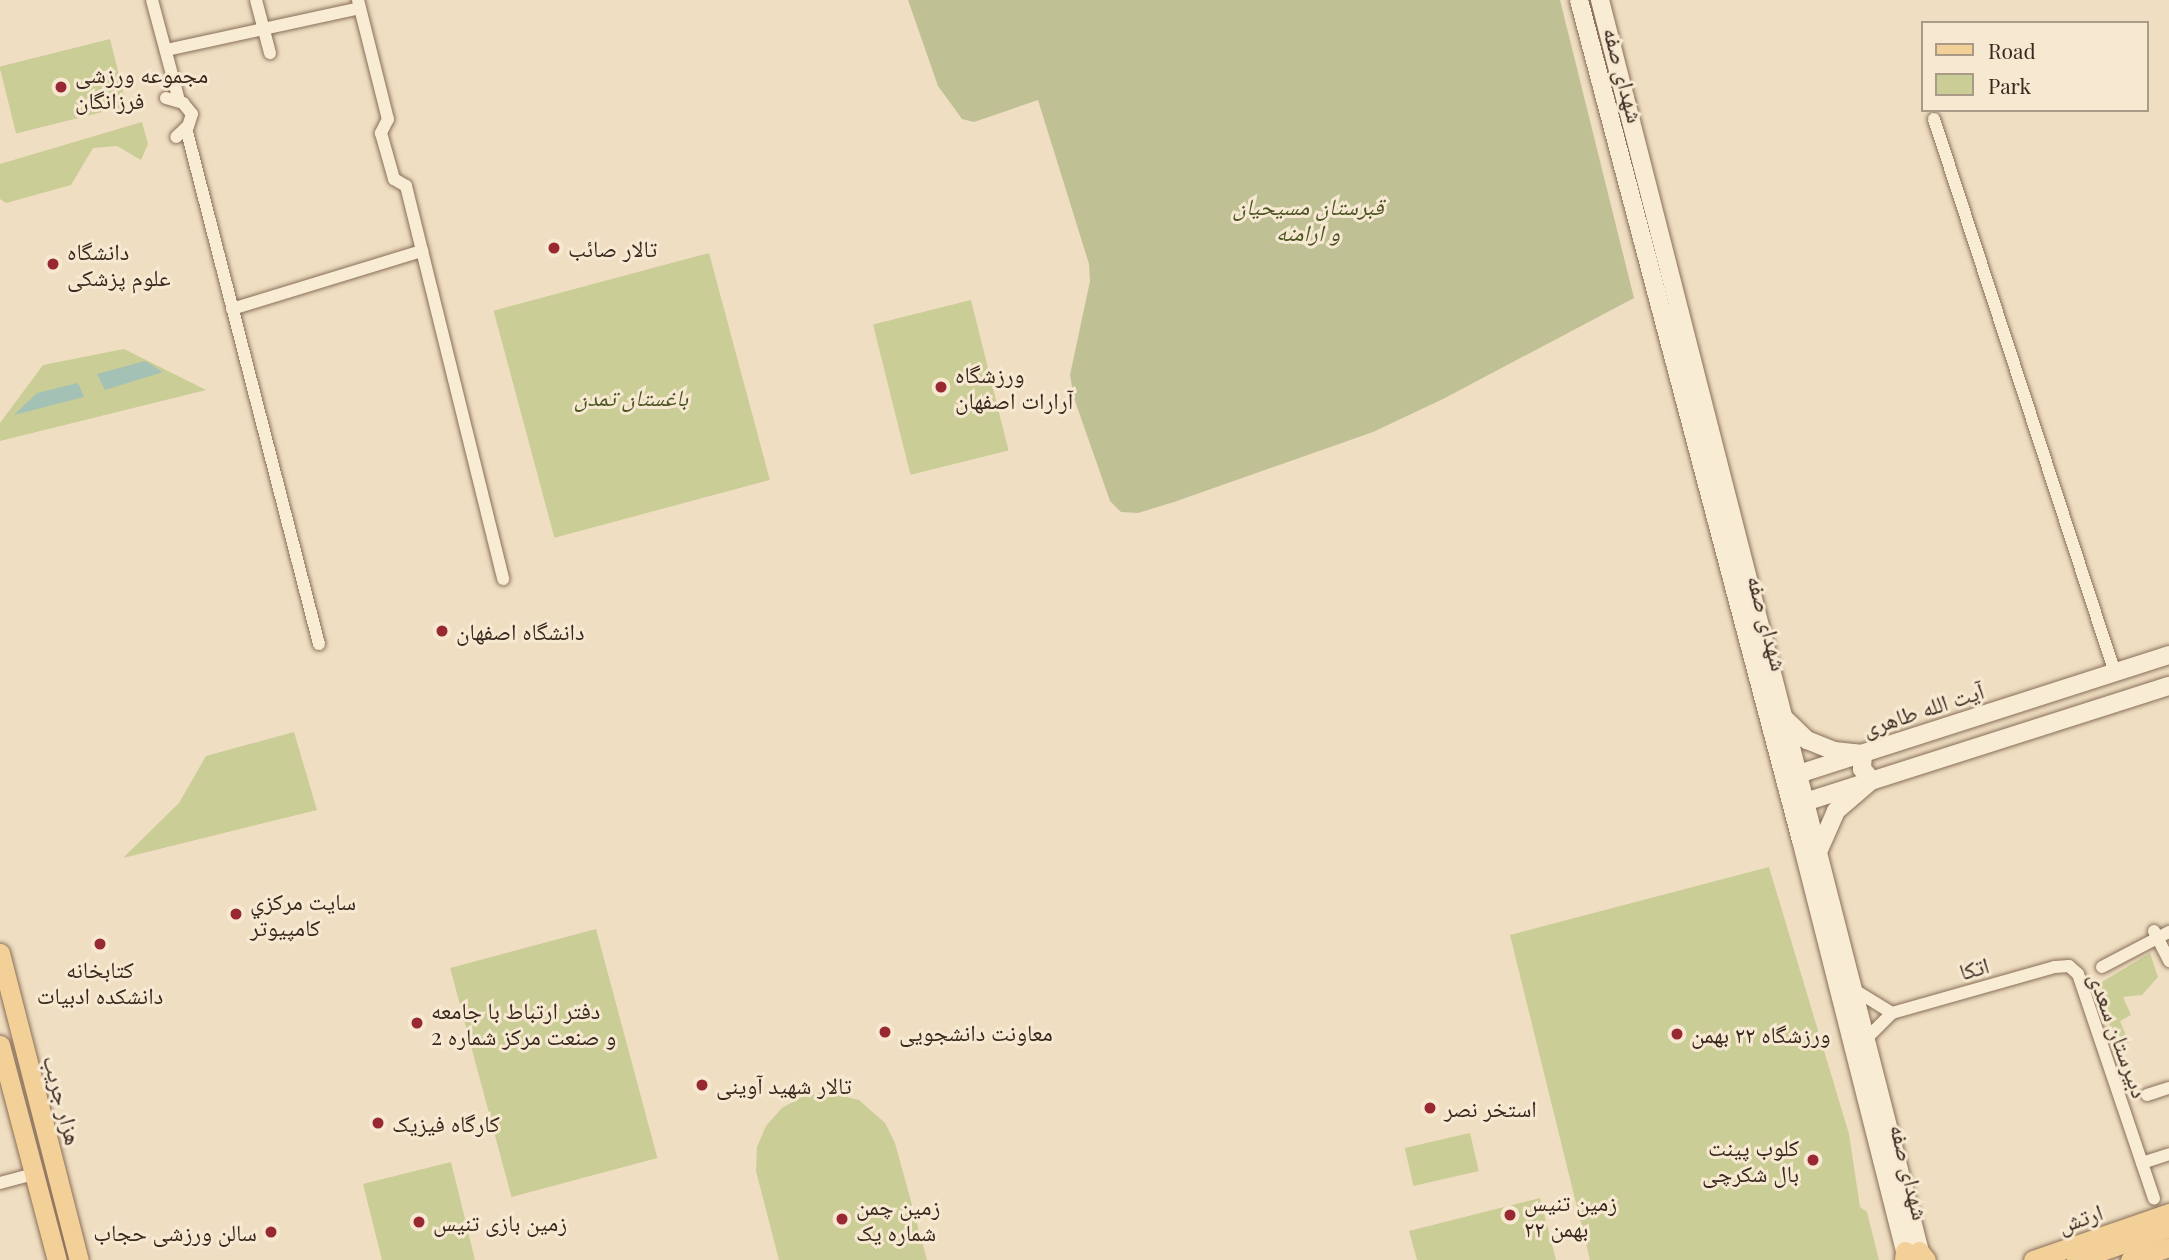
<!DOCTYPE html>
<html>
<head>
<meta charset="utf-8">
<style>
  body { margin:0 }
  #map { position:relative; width:2169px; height:1260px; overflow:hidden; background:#efdec1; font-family:"Playfair Display","Noto Naskh Arabic",serif }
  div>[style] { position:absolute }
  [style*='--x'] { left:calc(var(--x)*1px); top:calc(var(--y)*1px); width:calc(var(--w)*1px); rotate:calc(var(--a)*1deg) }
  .green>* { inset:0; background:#cacd95; transform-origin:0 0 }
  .cemetery>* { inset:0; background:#bfc195 }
  .water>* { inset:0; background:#a4c1b6 }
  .roads { filter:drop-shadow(0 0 2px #886e59) drop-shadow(0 0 2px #886e59) }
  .street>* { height:12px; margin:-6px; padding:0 6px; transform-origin:6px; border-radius:6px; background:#f9ecd5 }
  .secondary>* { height:18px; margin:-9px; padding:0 9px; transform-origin:9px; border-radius:9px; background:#f9ecd5 }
  .primary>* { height:19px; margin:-9.5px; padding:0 9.5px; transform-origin:9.5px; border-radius:9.5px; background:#f3d098 }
  .dots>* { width:19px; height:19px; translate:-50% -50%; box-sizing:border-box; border:4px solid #f6e8d1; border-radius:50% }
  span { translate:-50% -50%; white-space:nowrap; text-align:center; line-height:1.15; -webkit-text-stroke:6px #f6e8d1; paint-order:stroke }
  .poi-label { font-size:23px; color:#38281d }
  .left { translate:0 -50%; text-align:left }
  .right { translate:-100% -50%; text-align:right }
  .street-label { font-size:23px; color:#38281d }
  .park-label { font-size:23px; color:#4c5523; font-style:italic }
  .legend { position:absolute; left:1921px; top:21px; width:228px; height:91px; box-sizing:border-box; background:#f6e8d1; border:2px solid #aa9b89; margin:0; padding:9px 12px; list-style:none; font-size:21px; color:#38281d }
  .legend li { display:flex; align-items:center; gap:14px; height:35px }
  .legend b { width:35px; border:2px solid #aa9b89 }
</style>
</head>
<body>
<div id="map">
  <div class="green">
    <i style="left:110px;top:39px;width:69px;height:114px;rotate:76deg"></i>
    <i style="clip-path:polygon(142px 122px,148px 144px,141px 160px,117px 146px,93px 148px,71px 185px,6px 203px,0 199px,0 164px)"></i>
    <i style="left:709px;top:253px;width:235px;height:223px;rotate:75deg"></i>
    <i style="left:971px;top:300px;width:155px;height:101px;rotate:76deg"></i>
    <i style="clip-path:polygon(124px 349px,206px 390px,0 441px,0 423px,43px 365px)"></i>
    <i style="clip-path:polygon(294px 732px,317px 810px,123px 858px,179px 803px,206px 756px)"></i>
    <i style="clip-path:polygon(1769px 867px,1849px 1134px,1860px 1207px,1867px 1212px,1879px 1260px,1590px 1260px,1510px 935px)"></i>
    <i style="left:596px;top:929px;width:237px;height:151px;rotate:75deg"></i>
    <i style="clip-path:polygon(2150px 953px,2158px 977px,2142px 995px,2123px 997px,2131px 1015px,2120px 1021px,2129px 1043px,2121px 1046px,2118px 1040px,2115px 1042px,2097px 985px)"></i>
    <i style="clip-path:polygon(825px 1092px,859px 1100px,885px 1123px,895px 1143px,927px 1260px,779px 1260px,756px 1171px,757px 1147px,766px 1126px,782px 1108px,802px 1097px)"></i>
    <i style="left:1470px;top:1133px;width:39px;height:67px;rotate:77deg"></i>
    <i style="clip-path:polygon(451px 1162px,475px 1260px,382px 1260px,363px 1184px)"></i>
    <i style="clip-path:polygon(1540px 1198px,1556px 1260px,1417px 1260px,1409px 1231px)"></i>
  </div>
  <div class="cemetery">
    <i style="clip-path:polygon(908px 0,1560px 0,1634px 298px,1443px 399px,1373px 432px,1174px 502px,1138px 513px,1121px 512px,1110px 501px,1074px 398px,1070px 375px,1090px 281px,1089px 264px,1038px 100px,974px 122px,962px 119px,938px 86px)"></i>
  </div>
  <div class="water">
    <i style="clip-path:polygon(145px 361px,163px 372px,105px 390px,97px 374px)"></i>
    <i style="clip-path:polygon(78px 383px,84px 397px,14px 415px,37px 393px)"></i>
  </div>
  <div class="roads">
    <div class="street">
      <i style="--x:152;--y:0;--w:105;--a:75"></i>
      <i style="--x:256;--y:0;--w:55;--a:75.2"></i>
      <i style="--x:358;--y:0;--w:123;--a:75.9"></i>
      <i style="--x:388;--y:119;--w:16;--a:117"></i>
      <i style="--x:381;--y:133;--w:48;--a:74.2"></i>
      <i style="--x:394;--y:179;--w:14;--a:30"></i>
      <i style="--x:406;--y:186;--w:405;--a:76.1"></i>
      <i style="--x:166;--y:50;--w:198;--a:-12.2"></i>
      <i style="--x:166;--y:98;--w:18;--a:16"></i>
      <i style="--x:183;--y:103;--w:14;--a:51"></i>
      <i style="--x:192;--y:114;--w:13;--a:108"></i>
      <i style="--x:188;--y:126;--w:16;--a:137"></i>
      <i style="--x:1934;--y:119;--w:583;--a:71.91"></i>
      <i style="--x:186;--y:128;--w:533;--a:75.55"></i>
      <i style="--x:232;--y:309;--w:199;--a:-17"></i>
      <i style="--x:2154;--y:931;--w:34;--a:63"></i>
      <i style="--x:2102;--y:967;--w:76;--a:-27.6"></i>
      <i style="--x:1853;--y:989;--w:46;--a:31.6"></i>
      <i style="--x:1866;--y:1039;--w:37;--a:-45"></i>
      <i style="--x:1892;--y:1013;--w:169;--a:-15.8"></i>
      <i style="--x:2055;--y:967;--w:14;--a:-4"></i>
      <i style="--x:2069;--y:966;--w:12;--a:42"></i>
      <i style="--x:2078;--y:974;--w:237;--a:71.3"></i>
      <i style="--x:2147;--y:1095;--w:23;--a:-18"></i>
      <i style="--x:2142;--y:1163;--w:28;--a:-18"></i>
      <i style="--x:0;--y:1183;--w:35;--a:-15"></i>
    </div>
    <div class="secondary">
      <i style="--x:1579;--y:0;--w:869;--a:75.2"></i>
      <i style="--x:1801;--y:840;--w:433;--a:75.8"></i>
      <i style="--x:1600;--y:0;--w:1300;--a:75.66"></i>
      <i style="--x:2169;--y:655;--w:390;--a:162.2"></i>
      <i style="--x:1798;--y:774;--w:20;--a:120"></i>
      <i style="--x:1788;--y:791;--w:20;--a:33"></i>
      <i style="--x:1805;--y:802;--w:382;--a:-17.7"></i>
      <i style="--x:1784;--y:718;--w:32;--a:44"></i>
      <i style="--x:1807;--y:740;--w:29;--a:22"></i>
      <i style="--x:1834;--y:751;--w:29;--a:6"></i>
      <i style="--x:1863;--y:754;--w:15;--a:94"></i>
      <i style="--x:1862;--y:769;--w:15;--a:48"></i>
      <i style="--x:1872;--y:780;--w:48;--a:139.3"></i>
      <i style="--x:1836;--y:811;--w:45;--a:113.7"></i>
    </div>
    <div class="primary">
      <i style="--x:0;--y:953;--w:317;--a:75.6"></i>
      <i style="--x:0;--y:1045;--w:222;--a:75.2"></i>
      <i style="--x:1919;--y:1251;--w:11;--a:52"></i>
      <i style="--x:1904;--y:1260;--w:9;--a:-84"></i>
      <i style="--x:2033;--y:1260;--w:144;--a:-19.1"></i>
      <i style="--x:2076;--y:1260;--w:99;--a:-19.5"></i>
      <i style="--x:2130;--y:1260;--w:41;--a:-18.4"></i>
    </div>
  </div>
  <div class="dots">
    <i style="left:61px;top:87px;background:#982831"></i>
    <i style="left:554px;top:248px;background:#982831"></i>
    <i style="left:53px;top:264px;background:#982831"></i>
    <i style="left:941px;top:387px;background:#982831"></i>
    <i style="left:442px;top:631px;background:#982831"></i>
    <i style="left:236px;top:914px;background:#982831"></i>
    <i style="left:100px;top:944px;background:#982831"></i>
    <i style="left:417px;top:1023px;background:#982831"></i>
    <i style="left:885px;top:1032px;background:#982831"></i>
    <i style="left:1677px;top:1034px;background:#982831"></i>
    <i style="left:702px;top:1085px;background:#982831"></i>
    <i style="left:1430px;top:1108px;background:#982831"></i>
    <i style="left:378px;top:1123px;background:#982831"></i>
    <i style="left:1813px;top:1160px;background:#982831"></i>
    <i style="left:1510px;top:1215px;background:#982831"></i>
    <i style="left:842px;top:1219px;background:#982831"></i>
    <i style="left:419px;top:1222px;background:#982831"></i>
    <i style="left:271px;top:1232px;background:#982831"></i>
  </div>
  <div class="poi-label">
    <span class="left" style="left:75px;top:87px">مجموعه ورزشی<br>فرزانگان</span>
    <span class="left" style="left:568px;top:248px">تالار صائب</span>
    <span class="left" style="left:67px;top:264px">دانشگاه<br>علوم پزشکی</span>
    <span class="left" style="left:955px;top:387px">ورزشگاه<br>آرارات اصفهان</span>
    <span class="left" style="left:456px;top:631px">دانشگاه اصفهان</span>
    <span class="left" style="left:250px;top:914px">سايت مرکزي<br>کامپيوتر</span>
    <span style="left:100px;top:982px">کتابخانه<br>دانشکده ادبيات</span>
    <span class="left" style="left:431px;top:1023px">دفتر ارتباط با جامعه<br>و صنعت مرکز شماره 2</span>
    <span class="left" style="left:899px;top:1032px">معاونت دانشجویی</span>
    <span class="left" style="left:1691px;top:1034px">ورزشگاه ۲۲ بهمن</span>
    <span class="left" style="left:716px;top:1085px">تالار شهید آوینی</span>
    <span class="left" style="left:1444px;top:1108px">استخر نصر</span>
    <span class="left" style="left:392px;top:1123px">کارگاه فیزیک</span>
    <span class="right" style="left:1799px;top:1160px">کلوب پینت<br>بال شکرچی</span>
    <span class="left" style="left:1524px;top:1215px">زمین تنیس<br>۲۲ بهمن</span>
    <span class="left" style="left:856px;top:1219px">زمین چمن<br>شماره یک</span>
    <span class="left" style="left:433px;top:1222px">زمین بازی تنیس</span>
    <span class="right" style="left:257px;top:1232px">سالن ورزشی حجاب</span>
  </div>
  <div class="street-label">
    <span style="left:1624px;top:75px;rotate:75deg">شهدای صفه</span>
    <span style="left:1768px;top:623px;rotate:75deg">شهدای صفه</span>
    <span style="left:1923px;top:709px;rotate:-18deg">آیت الله طاهری</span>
    <span style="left:1974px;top:968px;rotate:-16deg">اتکا</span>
    <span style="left:2119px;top:1035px;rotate:70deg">دبیرستان سعدی</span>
    <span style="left:63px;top:1100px;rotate:75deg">هزار جریب</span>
    <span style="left:1910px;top:1172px;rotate:76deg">شهدای صفه</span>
    <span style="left:2080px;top:1218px;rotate:-19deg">ارتش</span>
  </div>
  <div class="park-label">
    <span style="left:1308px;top:219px">قبرستان مسیحیان<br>و ارامنه</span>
    <span style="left:631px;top:397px">باغستان تمدن</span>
  </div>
  <ul class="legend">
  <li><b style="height:9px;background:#f3d098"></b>Road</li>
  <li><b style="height:19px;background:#cacd95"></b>Park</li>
  </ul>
</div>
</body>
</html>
